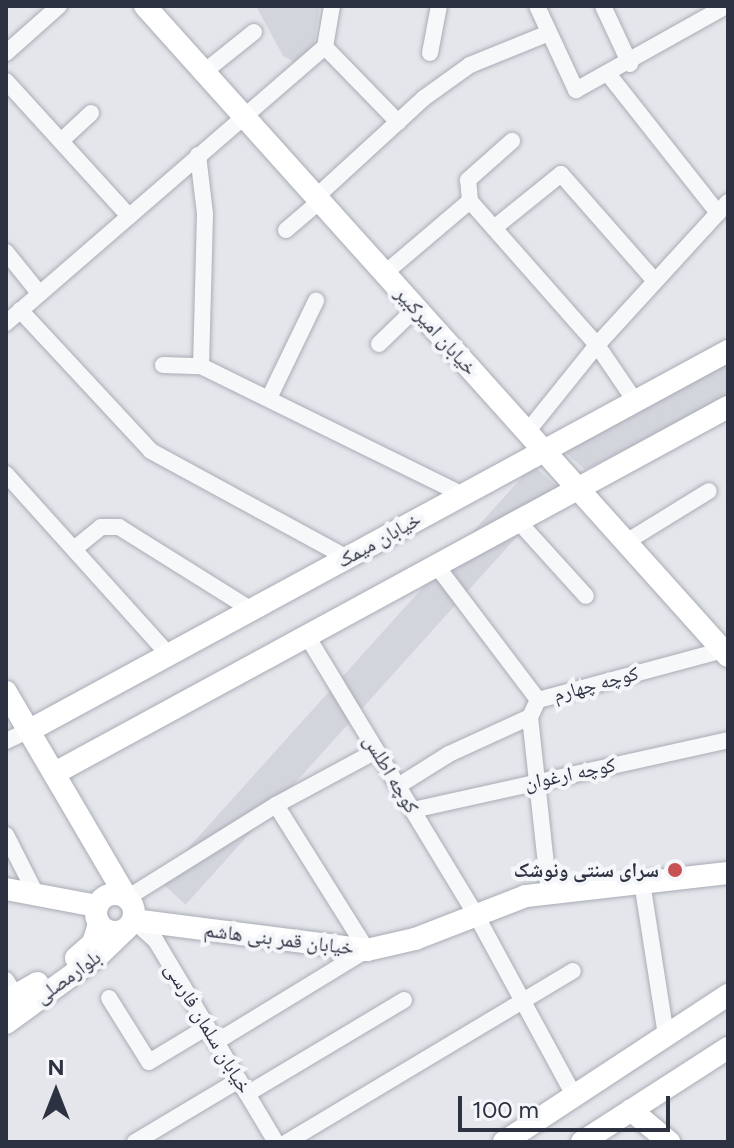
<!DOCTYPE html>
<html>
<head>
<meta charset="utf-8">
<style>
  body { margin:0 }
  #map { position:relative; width:734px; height:1148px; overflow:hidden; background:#e4e6eb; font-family:Figtree,"Noto Naskh Arabic",sans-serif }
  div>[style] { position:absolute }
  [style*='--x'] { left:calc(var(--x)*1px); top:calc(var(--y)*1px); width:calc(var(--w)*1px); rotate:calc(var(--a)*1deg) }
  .built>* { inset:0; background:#d3d5dd; transform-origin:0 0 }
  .roads { filter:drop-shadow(0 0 2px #a9acb5) drop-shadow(0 0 2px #a9acb5) }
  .street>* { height:16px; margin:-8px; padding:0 8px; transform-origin:8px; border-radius:8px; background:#f7f8fa }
  .secondary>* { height:22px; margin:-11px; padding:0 11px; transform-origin:11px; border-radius:11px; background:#fff }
  .secondary>.ring { margin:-11px; padding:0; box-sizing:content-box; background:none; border:22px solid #fff; border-radius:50% }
  .dots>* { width:22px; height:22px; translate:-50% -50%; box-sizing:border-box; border:4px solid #f4f6f9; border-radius:50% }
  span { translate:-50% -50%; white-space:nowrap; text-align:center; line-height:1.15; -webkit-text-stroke:8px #f4f6f9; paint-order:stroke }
  .street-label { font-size:20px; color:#2d3243 }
  .poi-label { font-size:20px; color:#2d3243; font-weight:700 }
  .right { translate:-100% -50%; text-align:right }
  .frame { position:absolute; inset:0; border:8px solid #2d3243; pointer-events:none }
  .north { position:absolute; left:16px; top:1052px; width:80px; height:80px; -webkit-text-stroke:6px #f4f6f9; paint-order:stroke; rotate:0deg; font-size:22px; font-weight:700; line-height:32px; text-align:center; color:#2d3243 }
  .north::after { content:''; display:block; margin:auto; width:28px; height:36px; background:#2d3243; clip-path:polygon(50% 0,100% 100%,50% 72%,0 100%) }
  .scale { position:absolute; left:458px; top:1096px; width:212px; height:36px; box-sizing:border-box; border:4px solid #2d3243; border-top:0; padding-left:10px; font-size:24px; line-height:28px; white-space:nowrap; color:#2d3243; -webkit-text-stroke:6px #f4f6f9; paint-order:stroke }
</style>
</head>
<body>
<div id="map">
  <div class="built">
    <i style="clip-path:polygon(256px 6px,320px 6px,313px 52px,298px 64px,283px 56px)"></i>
    <i style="clip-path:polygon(728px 360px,728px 396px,585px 470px,563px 450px)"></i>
    <i style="left:533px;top:465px;width:36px;height:559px;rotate:42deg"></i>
  </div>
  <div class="roads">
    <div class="street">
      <i style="--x:537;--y:6;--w:93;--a:65.1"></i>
      <i style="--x:576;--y:90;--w:172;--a:-29.2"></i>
      <i style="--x:603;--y:6;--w:64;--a:65"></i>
      <i style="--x:325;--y:47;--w:105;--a:45.8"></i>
      <i style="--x:6;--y:53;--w:71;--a:-41.6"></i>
      <i style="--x:430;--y:53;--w:48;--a:-79.2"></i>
      <i style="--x:204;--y:72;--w:64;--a:-38.7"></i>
      <i style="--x:609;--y:75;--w:176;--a:51.7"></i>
      <i style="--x:6;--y:81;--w:183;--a:47.7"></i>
      <i style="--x:61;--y:141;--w:41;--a:-43"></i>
      <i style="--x:198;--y:155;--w:59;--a:83.2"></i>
      <i style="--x:205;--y:214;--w:152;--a:91.5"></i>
      <i style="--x:316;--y:197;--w:147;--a:-42.5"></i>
      <i style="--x:424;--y:98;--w:57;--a:-35.7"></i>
      <i style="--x:470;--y:65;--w:85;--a:-22.1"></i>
      <i style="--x:470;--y:201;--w:192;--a:48.6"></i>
      <i style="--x:597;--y:345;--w:68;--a:55.8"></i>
      <i style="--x:494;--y:228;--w:86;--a:-38.9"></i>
      <i style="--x:561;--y:174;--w:142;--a:48.7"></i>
      <i style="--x:286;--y:230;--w:45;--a:-40.5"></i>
      <i style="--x:6;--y:252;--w:53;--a:51.2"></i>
      <i style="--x:385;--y:273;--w:111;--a:-40.3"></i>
      <i style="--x:470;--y:201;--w:21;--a:-95"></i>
      <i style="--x:468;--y:180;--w:59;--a:-41.6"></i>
      <i style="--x:20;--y:310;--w:192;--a:47.1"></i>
      <i style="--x:151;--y:451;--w:223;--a:28.6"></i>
      <i style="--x:6;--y:323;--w:422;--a:-40.9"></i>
      <i style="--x:325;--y:47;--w:42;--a:-80.3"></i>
      <i style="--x:379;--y:344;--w:50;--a:-44.2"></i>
      <i style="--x:163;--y:365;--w:38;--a:2"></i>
      <i style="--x:201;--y:366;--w:292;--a:26.2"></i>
      <i style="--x:270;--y:396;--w:106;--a:-64.2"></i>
      <i style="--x:527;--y:432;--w:112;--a:-51.2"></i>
      <i style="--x:597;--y:345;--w:194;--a:-47.5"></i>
      <i style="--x:6;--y:474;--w:244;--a:48"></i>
      <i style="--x:518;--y:521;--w:101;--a:47.8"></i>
      <i style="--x:626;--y:542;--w:97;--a:-31.6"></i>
      <i style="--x:74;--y:549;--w:35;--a:-39"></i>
      <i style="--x:101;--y:527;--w:18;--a:0"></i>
      <i style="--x:119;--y:527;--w:157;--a:32"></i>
      <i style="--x:436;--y:565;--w:169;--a:52.9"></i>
      <i style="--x:307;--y:636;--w:324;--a:58.8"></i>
      <i style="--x:475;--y:913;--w:207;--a:61.5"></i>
      <i style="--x:530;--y:717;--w:177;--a:83.8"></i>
      <i style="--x:6;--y:741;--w:26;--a:-25"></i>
      <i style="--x:398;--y:786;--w:60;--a:-32.1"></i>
      <i style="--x:449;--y:754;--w:89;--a:-24.6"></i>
      <i style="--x:530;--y:717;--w:19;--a:-65"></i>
      <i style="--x:538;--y:700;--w:192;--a:-15.1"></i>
      <i style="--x:413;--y:810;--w:323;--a:-12.5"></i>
      <i style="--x:6;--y:835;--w:64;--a:63"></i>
      <i style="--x:644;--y:895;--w:142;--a:81.1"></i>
      <i style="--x:127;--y:898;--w:176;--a:-32"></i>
      <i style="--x:276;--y:805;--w:114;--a:-28.4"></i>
      <i style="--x:133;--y:920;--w:31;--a:42"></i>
      <i style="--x:156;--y:941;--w:234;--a:59.2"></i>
      <i style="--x:6;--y:980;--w:19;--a:58"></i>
      <i style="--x:109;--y:998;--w:75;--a:58"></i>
      <i style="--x:149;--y:1062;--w:68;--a:-31.1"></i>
      <i style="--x:216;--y:1042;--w:177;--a:-31.4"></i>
      <i style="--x:367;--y:950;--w:171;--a:-122.1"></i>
      <i style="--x:247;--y:1094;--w:183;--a:-30.9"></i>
      <i style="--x:135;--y:1142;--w:121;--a:-30.8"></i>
      <i style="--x:287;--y:1142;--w:333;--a:-30.9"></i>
    </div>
    <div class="secondary">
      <i style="--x:145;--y:6;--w:873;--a:48.11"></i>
      <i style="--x:6;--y:692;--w:239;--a:59.6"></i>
      <i style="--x:30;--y:730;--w:794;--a:-28.5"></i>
      <i style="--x:55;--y:773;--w:766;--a:-28.54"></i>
      <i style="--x:6;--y:889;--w:93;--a:10.6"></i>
      <i class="ring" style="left:96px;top:894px;width:16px;height:16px"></i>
      <i style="--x:133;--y:920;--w:236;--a:7.3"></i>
      <i style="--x:367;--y:950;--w:49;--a:-12.9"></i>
      <i style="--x:415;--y:939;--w:119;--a:-21.2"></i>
      <i style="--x:526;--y:896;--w:203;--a:-6.5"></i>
      <i style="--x:76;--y:958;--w:23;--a:-41"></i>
      <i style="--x:93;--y:943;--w:20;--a:-72"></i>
      <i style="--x:6;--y:1001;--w:36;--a:-30"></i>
      <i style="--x:6;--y:1023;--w:112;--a:-36"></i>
      <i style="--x:97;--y:957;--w:42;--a:-44"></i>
      <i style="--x:631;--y:1110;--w:50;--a:40.1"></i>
      <i style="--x:504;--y:1142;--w:268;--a:-33.3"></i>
      <i style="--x:582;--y:1142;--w:174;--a:-32.8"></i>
    </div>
  </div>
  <div class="dots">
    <i style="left:675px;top:870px;background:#c85155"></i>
  </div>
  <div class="street-label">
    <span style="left:436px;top:331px;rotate:48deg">خیابان امیرکبیر</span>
    <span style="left:379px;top:540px;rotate:-29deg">خیابان میمک</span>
    <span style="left:596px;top:684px;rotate:-15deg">کوچه چهارم</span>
    <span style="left:391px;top:774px;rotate:59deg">کوچه اطلس</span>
    <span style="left:570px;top:774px;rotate:-12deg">کوچه ارغوان</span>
    <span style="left:279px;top:939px;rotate:7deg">خیابان قمر بنی هاشم</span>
    <span style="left:68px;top:977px;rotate:-36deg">بلوارمصلی</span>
    <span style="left:208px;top:1028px;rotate:59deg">خیابان سلمان فارسی</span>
  </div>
  <div class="poi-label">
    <span class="right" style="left:659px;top:870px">سرای سنتی ونوشک</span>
  </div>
  <div class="frame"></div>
  <div class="north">N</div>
  <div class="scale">100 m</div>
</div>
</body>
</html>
